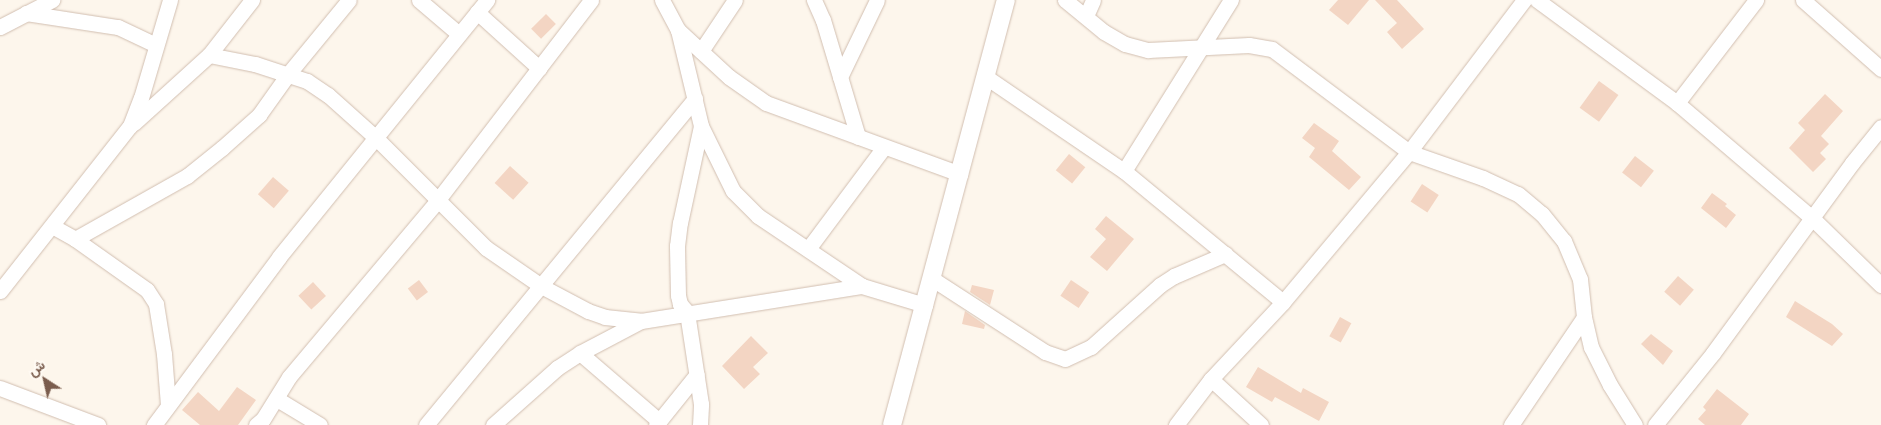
<!DOCTYPE html>
<html>
<head>
<meta charset="utf-8">
<style>
  body { margin:0 }
  #map { position:relative; width:1881px; height:425px; overflow:hidden; background:#fdf6ec; font-family:"Work Sans",Vazirmatn,sans-serif }
  div>[style] { position:absolute }
  [style*='--x'] { left:calc(var(--x)*1px); top:calc(var(--y)*1px); width:calc(var(--w)*1px); rotate:calc(var(--a)*1deg) }
  .building>* { inset:0; background:#f3d5c3; transform-origin:0 0 }
  .roads { filter:drop-shadow(0 0 1px #d1beb0) drop-shadow(0 0 1px #d1beb0) }
  .minor>* { height:15px; margin:-7.5px; padding:0 7.5px; transform-origin:7.5px; border-radius:7.5px; background:#fff }
  .tertiary>* { height:18px; margin:-9px; padding:0 9px; transform-origin:9px; border-radius:9px; background:#fff }
  span { translate:-50% -50%; white-space:nowrap; text-align:center; line-height:1.15; -webkit-text-stroke:4px #fffaf3; paint-order:stroke }
  .north { position:absolute; left:20px; top:355px; width:50px; height:50px; -webkit-text-stroke:4px #fffaf3; paint-order:stroke; rotate:325deg; font-size:14px; font-weight:700; line-height:20px; text-align:center; color:#7a5c4d }
  .north::after { content:''; display:block; margin:auto; width:18px; height:22px; background:#7a5c4d; clip-path:polygon(50% 0,100% 100%,50% 72%,0 100%) }
</style>
</head>
<body>
<div id="map">
  <div class="building">
    <i style="clip-path:polygon(1338px 0,1369px 0,1348px 25px,1329px 10px)"></i>
    <i style="clip-path:polygon(1375px 0,1397px 0,1424px 29px,1402px 49px,1387px 32px,1397px 23px)"></i>
    <i style="left:546px;top:14px;width:14px;height:21px;rotate:45deg"></i>
    <i style="left:1599px;top:81px;width:24px;height:33px;rotate:36deg"></i>
    <i style="clip-path:polygon(1825px 94px,1843px 111px,1821px 136px,1829px 144px,1820px 153px,1826px 159px,1813px 172px,1789px 148px,1805px 130px,1798px 123px)"></i>
    <i style="clip-path:polygon(1314px 123px,1339px 141px,1332px 151px,1361px 177px,1349px 190px,1309px 157px,1315px 148px,1302px 138px)"></i>
    <i style="left:1069px;top:154px;width:21px;height:21px;rotate:39deg"></i>
    <i style="left:1635px;top:156px;width:24px;height:21px;rotate:38deg"></i>
    <i style="left:510px;top:166px;width:25px;height:23px;rotate:42deg"></i>
    <i style="left:273px;top:177px;width:21px;height:23px;rotate:41deg"></i>
    <i style="left:1422px;top:184px;width:20px;height:21px;rotate:33deg"></i>
    <i style="clip-path:polygon(1712px 193px,1727px 204px,1725px 206px,1736px 215px,1726px 228px,1701px 208px)"></i>
    <i style="clip-path:polygon(1106px 216px,1134px 239px,1107px 271px,1090px 257px,1106px 239px,1095px 229px)"></i>
    <i style="left:1678px;top:276px;width:21px;height:21px;rotate:41deg"></i>
    <i style="left:419px;top:280px;width:15px;height:14px;rotate:53deg"></i>
    <i style="left:1071px;top:280px;width:22px;height:19px;rotate:34deg"></i>
    <i style="left:313px;top:282px;width:19px;height:20px;rotate:47deg"></i>
    <i style="clip-path:polygon(972px 285px,994px 290px,990px 305px,970px 292px)"></i>
    <i style="clip-path:polygon(1795px 301px,1832px 324px,1843px 334px,1832px 346px,1786px 317px)"></i>
    <i style="clip-path:polygon(965px 311px,985px 325px,984px 329px,962px 324px)"></i>
    <i style="left:1340px;top:317px;width:13px;height:22px;rotate:29deg"></i>
    <i style="clip-path:polygon(1651px 334px,1673px 351px,1663px 365px,1641px 344px)"></i>
    <i style="clip-path:polygon(751px 336px,768px 353px,753px 367px,760px 374px,744px 389px,722px 366px)"></i>
    <i style="clip-path:polygon(1258px 367px,1301px 393px,1303px 388px,1329px 402px,1319px 421px,1275px 397px,1272px 402px,1246px 387px)"></i>
    <i style="clip-path:polygon(237px 387px,256px 400px,238px 425px,200px 425px,182px 410px,198px 392px,219px 411px)"></i>
    <i style="clip-path:polygon(1717px 389px,1749px 414px,1741px 425px,1705px 425px,1698px 419px,1706px 410px,1703px 407px)"></i>
  </div>
  <div class="roads">
    <div class="minor">
      <i style="--x:419;--y:0;--w:52;--a:40.4"></i>
      <i style="--x:662;--y:0;--w:34;--a:62"></i>
      <i style="--x:678;--y:30;--w:99;--a:76.5"></i>
      <i style="--x:701;--y:126;--w:72;--a:63.8"></i>
      <i style="--x:733;--y:191;--w:35;--a:45"></i>
      <i style="--x:758;--y:216;--w:125;--a:33.9"></i>
      <i style="--x:862;--y:286;--w:66;--a:16.8"></i>
      <i style="--x:814;--y:0;--w:22;--a:66"></i>
      <i style="--x:823;--y:20;--w:122;--a:73.3"></i>
      <i style="--x:1065;--y:0;--w:50;--a:39.4"></i>
      <i style="--x:1104;--y:32;--w:24;--a:30"></i>
      <i style="--x:1125;--y:44;--w:24;--a:15"></i>
      <i style="--x:1148;--y:50;--w:101;--a:-2.8"></i>
      <i style="--x:1249;--y:45;--w:23;--a:10"></i>
      <i style="--x:1272;--y:49;--w:171;--a:36.9"></i>
      <i style="--x:1409;--y:152;--w:78;--a:19.4"></i>
      <i style="--x:1483;--y:178;--w:38;--a:25"></i>
      <i style="--x:1518;--y:194;--w:31;--a:40"></i>
      <i style="--x:1542;--y:214;--w:35;--a:51"></i>
      <i style="--x:1564;--y:241;--w:41;--a:67.2"></i>
      <i style="--x:1580;--y:279;--w:38;--a:84"></i>
      <i style="--x:1584;--y:317;--w:31;--a:77"></i>
      <i style="--x:1591;--y:347;--w:42;--a:63.4"></i>
      <i style="--x:1610;--y:385;--w:47;--a:58"></i>
      <i style="--x:1537;--y:0;--w:174;--a:36.3"></i>
      <i style="--x:1677;--y:103;--w:176;--a:40.4"></i>
      <i style="--x:1811;--y:217;--w:98;--a:44.2"></i>
      <i style="--x:1803;--y:0;--w:104;--a:41.5"></i>
      <i style="--x:477;--y:12;--w:84;--a:42.1"></i>
      <i style="--x:26;--y:13;--w:93;--a:8.7"></i>
      <i style="--x:118;--y:27;--w:42;--a:25.3"></i>
      <i style="--x:1086;--y:16;--w:17;--a:-66"></i>
      <i style="--x:0;--y:27;--w:59;--a:-27.4"></i>
      <i style="--x:678;--y:30;--w:69;--a:42.7"></i>
      <i style="--x:729;--y:77;--w:45;--a:35.1"></i>
      <i style="--x:766;--y:103;--w:207;--a:20.1"></i>
      <i style="--x:701;--y:51;--w:61;--a:-56.3"></i>
      <i style="--x:209;--y:55;--w:47;--a:11.1"></i>
      <i style="--x:255;--y:64;--w:55;--a:18.1"></i>
      <i style="--x:307;--y:81;--w:25;--a:34"></i>
      <i style="--x:328;--y:95;--w:63;--a:41.8"></i>
      <i style="--x:375;--y:137;--w:157;--a:45"></i>
      <i style="--x:486;--y:248;--w:67;--a:34.6"></i>
      <i style="--x:541;--y:286;--w:53;--a:28"></i>
      <i style="--x:588;--y:311;--w:18;--a:19"></i>
      <i style="--x:605;--y:317;--w:36;--a:6"></i>
      <i style="--x:641;--y:321;--w:224;--a:-9"></i>
      <i style="--x:840;--y:77;--w:85;--a:-64.3"></i>
      <i style="--x:986;--y:77;--w:167;--a:34.3"></i>
      <i style="--x:1124;--y:171;--w:206;--a:39.5"></i>
      <i style="--x:1677;--y:103;--w:130;--a:-52.5"></i>
      <i style="--x:134;--y:123;--w:101;--a:-42.2"></i>
      <i style="--x:209;--y:55;--w:70;--a:-52"></i>
      <i style="--x:1124;--y:171;--w:202;--a:-58"></i>
      <i style="--x:52;--y:226;--w:26;--a:29"></i>
      <i style="--x:75;--y:239;--w:88;--a:35.3"></i>
      <i style="--x:147;--y:290;--w:17;--a:57"></i>
      <i style="--x:156;--y:304;--w:51;--a:80.9"></i>
      <i style="--x:164;--y:354;--w:51;--a:85.5"></i>
      <i style="--x:75;--y:239;--w:129;--a:-29.4"></i>
      <i style="--x:187;--y:176;--w:45;--a:-38.7"></i>
      <i style="--x:222;--y:148;--w:50;--a:-41.7"></i>
      <i style="--x:259;--y:115;--w:52;--a:-54.5"></i>
      <i style="--x:289;--y:73;--w:94;--a:-50.6"></i>
      <i style="--x:808;--y:249;--w:127;--a:-53.3"></i>
      <i style="--x:931;--y:278;--w:136;--a:33"></i>
      <i style="--x:1045;--y:352;--w:21;--a:19"></i>
      <i style="--x:1065;--y:359;--w:29;--a:-25"></i>
      <i style="--x:1091;--y:347;--w:93;--a:-41.9"></i>
      <i style="--x:1160;--y:285;--w:17;--a:-33"></i>
      <i style="--x:1174;--y:276;--w:56;--a:-23.3"></i>
      <i style="--x:0;--y:291;--w:210;--a:-51.8"></i>
      <i style="--x:130;--y:126;--w:30;--a:-69"></i>
      <i style="--x:141;--y:98;--w:102;--a:-73.5"></i>
      <i style="--x:580;--y:353;--w:104;--a:40.7"></i>
      <i style="--x:1211;--y:379;--w:68;--a:42.6"></i>
      <i style="--x:0;--y:388;--w:105;--a:20.7"></i>
      <i style="--x:277;--y:399;--w:50;--a:31.2"></i>
      <i style="--x:154;--y:425;--w:209;--a:-53.3"></i>
      <i style="--x:279;--y:257;--w:331;--a:-51"></i>
      <i style="--x:256;--y:425;--w:9;--a:-41"></i>
      <i style="--x:263;--y:419;--w:49;--a:-58.2"></i>
      <i style="--x:289;--y:377;--w:230;--a:-49.9"></i>
      <i style="--x:437;--y:201;--w:253;--a:-52.5"></i>
      <i style="--x:426;--y:425;--w:423;--a:-50.5"></i>
      <i style="--x:493;--y:425;--w:86;--a:-41.7"></i>
      <i style="--x:557;--y:368;--w:27;--a:-33"></i>
      <i style="--x:580;--y:353;--w:69;--a:-27.7"></i>
      <i style="--x:656;--y:425;--w:65;--a:-51.2"></i>
      <i style="--x:700;--y:425;--w:21;--a:-87"></i>
      <i style="--x:701;--y:404;--w:93;--a:-98.7"></i>
      <i style="--x:687;--y:312;--w:11;--a:-131"></i>
      <i style="--x:680;--y:304;--w:9;--a:-103"></i>
      <i style="--x:678;--y:295;--w:49;--a:-91.2"></i>
      <i style="--x:677;--y:246;--w:23;--a:-83"></i>
      <i style="--x:680;--y:223;--w:99;--a:-77.8"></i>
      <i style="--x:1176;--y:425;--w:58;--a:-52.7"></i>
      <i style="--x:1211;--y:379;--w:105;--a:-46.9"></i>
      <i style="--x:1283;--y:302;--w:196;--a:-50"></i>
      <i style="--x:1409;--y:152;--w:191;--a:-52.9"></i>
      <i style="--x:1511;--y:425;--w:130;--a:-55.9"></i>
      <i style="--x:1655;--y:425;--w:92;--a:-51.1"></i>
      <i style="--x:1713;--y:353;--w:235;--a:-53.8"></i>
      <i style="--x:1852;--y:163;--w:46;--a:-51.1"></i>
    </div>
    <div class="tertiary">
      <i style="--x:892;--y:425;--w:440;--a:-75"></i>
    </div>
  </div>
  <div class="north">ش</div>
</div>
</body>
</html>
